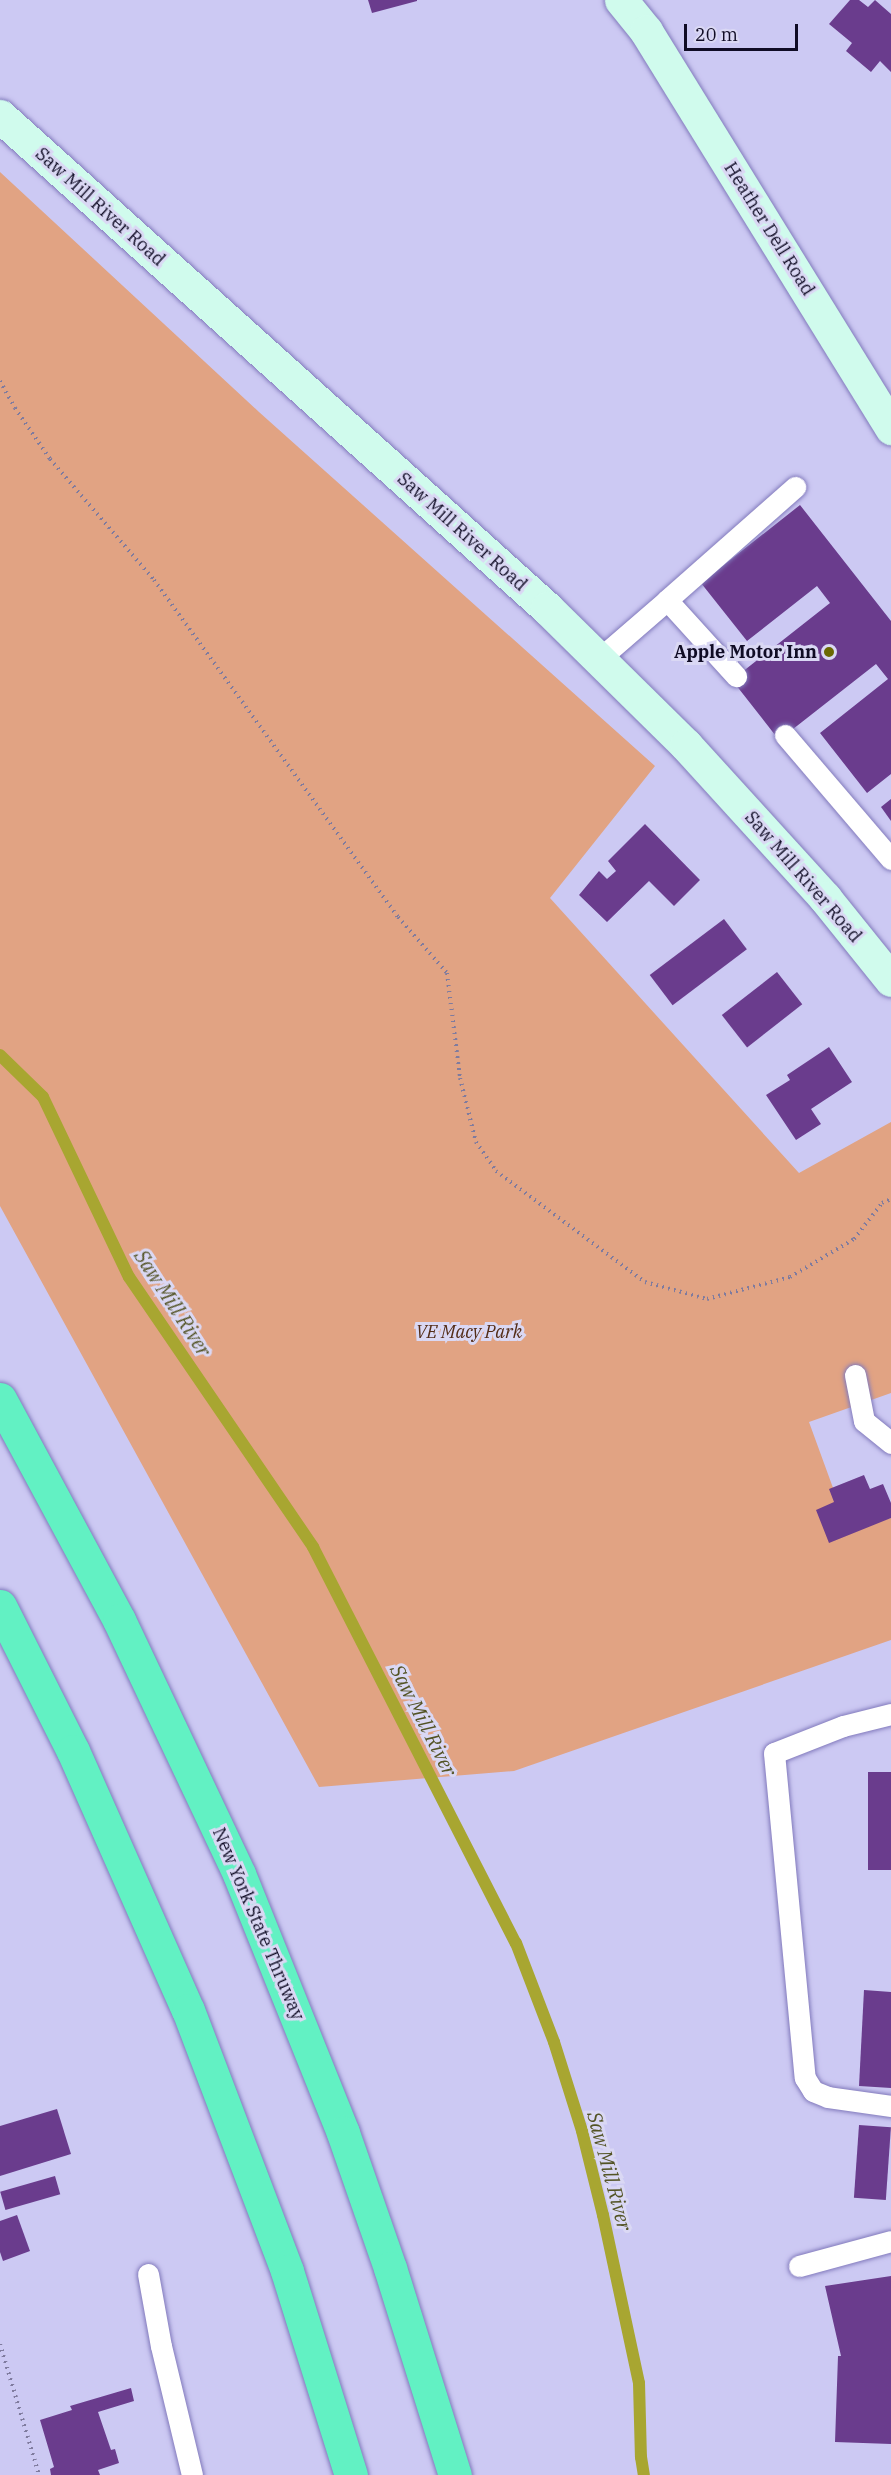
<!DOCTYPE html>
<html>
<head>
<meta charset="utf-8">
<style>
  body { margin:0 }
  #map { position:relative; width:891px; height:2475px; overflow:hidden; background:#ccc9f3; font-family:"IBM Plex Serif",serif }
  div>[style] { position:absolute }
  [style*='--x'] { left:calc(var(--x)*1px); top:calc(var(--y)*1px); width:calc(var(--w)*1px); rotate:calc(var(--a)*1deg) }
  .green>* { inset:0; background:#e1a383 }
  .stream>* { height:12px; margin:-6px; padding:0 6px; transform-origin:6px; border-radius:6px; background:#a8a631 }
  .building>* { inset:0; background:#6a3c8d; transform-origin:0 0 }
  .path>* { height:4px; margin-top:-2px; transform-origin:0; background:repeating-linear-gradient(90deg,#7f7b9e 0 1.5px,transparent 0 6px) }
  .roads { filter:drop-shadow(0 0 2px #827abc) drop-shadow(0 0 2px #827abc) }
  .lane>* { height:21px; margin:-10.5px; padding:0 10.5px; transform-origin:10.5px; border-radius:10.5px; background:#fff }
  .secondary>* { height:33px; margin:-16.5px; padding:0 16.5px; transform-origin:16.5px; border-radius:16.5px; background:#d0fbed }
  .highway>* { height:33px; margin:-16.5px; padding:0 16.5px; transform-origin:16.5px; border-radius:16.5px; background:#62f1c3 }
  .dots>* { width:16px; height:16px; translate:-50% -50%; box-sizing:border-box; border:3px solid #dad8f4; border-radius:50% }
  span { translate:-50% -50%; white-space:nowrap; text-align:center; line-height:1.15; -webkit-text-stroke:6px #dad8f4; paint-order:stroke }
  .street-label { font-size:18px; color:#100c25 }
  .poi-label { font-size:18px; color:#100c25; font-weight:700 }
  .right { translate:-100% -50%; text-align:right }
  .park-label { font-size:18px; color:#532c17; font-style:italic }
  .water-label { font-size:20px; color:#535325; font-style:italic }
  .scale { position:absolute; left:684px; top:24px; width:114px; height:27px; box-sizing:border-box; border:3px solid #100c25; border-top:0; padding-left:8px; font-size:18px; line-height:21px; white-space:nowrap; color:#100c25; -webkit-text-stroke:4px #dad8f4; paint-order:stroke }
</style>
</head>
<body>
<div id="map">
  <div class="green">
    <i style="clip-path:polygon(0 172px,259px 412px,655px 766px,550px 898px,799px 1173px,891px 1122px,891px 1393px,809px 1422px,848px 1529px,891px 1518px,891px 1640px,514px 1771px,319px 1787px,0 1206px)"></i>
  </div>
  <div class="stream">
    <i style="--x:0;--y:1055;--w:60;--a:44.3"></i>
    <i style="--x:43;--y:1097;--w:199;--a:64.5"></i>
    <i style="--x:129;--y:1277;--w:327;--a:55.7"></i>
    <i style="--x:313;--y:1547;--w:445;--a:62.9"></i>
    <i style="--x:516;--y:1943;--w:106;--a:69"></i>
    <i style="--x:554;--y:2042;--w:93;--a:72.5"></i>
    <i style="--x:582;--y:2131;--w:87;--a:76"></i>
    <i style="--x:603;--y:2215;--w:172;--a:77.9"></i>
    <i style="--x:639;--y:2383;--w:74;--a:88.5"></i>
    <i style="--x:641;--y:2457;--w:18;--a:81"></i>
  </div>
  <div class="building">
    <i style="clip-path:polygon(368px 0,417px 0,417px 1px,372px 13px)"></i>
    <i style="clip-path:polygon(850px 0,859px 0,868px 7px,875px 0,891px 14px,891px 72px,880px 61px,871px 72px,846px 51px,852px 43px,829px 24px)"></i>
    <i style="clip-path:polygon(800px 505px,891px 621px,891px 774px,867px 793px,820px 733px,888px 679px,876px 664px,779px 740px,732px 680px,830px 603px,817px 586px,747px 641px,701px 583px)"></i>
    <i style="clip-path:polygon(891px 799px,891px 821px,881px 807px)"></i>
    <i style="clip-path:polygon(645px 824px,700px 880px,674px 906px,649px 881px,607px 922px,579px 895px,599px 871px,607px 879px,616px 871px,608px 861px)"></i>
    <i style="left:724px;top:919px;width:38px;height:93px;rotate:53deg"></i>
    <i style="left:777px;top:972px;width:41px;height:70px;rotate:52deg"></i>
    <i style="clip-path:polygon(829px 1047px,852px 1082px,811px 1109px,821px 1124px,796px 1140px,766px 1095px,790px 1080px,787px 1075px)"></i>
    <i style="clip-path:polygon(864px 1475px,870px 1489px,883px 1484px,891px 1503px,891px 1518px,829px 1543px,816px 1510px,834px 1502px,829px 1489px)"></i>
    <i style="left:868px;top:1772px;width:23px;height:98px"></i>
    <i style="clip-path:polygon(864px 1990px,891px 1992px,891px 2088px,859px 2086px)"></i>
    <i style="clip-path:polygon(57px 2109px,71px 2154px,0 2176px,0 2126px)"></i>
    <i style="left:859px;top:2125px;width:32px;height:73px;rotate:4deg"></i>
    <i style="left:55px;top:2176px;width:19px;height:57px;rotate:74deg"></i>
    <i style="clip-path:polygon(17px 2215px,30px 2251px,3px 2261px,0 2252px,0 2221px)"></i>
    <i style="clip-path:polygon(891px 2276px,891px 2444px,835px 2442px,838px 2356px,841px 2356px,825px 2286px)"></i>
    <i style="clip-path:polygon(131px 2388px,134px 2401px,98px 2412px,111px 2450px,115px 2449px,119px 2463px,98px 2470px,100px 2475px,51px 2475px,50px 2469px,54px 2467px,40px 2420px,72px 2410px,70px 2406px)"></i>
  </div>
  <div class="path">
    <i style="--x:0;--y:381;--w:31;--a:61"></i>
    <i style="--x:15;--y:408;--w:62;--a:55.5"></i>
    <i style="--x:50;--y:459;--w:160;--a:49.3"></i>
    <i style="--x:154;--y:580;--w:416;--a:54.1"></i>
    <i style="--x:398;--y:917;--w:74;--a:48.8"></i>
    <i style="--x:447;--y:973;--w:106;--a:82.9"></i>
    <i style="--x:460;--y:1078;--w:66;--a:76"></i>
    <i style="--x:476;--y:1142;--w:35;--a:55"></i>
    <i style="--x:496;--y:1171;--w:186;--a:36.7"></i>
    <i style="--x:645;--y:1282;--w:64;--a:15.3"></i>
    <i style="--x:707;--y:1299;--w:86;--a:-14.8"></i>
    <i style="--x:790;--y:1277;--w:74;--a:-30.7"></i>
    <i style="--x:854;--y:1239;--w:46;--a:-52.1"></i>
    <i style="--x:882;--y:1203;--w:10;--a:-24"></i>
    <i style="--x:0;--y:2344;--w:137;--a:73.4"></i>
  </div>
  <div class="roads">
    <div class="lane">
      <i style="--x:667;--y:600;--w:171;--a:-41.4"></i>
      <i style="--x:599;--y:659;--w:90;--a:-40.9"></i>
      <i style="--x:667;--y:600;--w:103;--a:47.8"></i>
      <i style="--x:785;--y:735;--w:163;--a:49.5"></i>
      <i style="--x:855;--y:1375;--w:47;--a:78.9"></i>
      <i style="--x:864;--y:1421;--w:35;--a:39"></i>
      <i style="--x:891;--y:1714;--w:49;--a:166"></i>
      <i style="--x:843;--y:1726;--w:74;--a:158.6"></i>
      <i style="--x:774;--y:1753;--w:326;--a:84.6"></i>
      <i style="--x:805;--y:2078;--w:15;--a:58"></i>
      <i style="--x:813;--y:2091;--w:16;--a:22"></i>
      <i style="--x:828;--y:2097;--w:64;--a:8.1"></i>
      <i style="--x:799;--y:2266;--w:95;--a:-15.2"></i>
      <i style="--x:148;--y:2274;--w:73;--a:79.8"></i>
      <i style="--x:161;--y:2346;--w:133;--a:76.5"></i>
    </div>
    <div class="secondary">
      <i style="--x:621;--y:0;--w:40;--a:51"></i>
      <i style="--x:646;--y:31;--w:467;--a:58.3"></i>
      <i style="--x:0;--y:116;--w:736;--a:41.97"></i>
      <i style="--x:547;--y:608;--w:195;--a:44.6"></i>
      <i style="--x:686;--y:745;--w:207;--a:47.7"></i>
      <i style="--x:825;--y:898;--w:105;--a:51.2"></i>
    </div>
    <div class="highway">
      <i style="--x:0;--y:1399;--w:251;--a:61.7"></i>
      <i style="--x:119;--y:1620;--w:281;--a:64.7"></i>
      <i style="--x:239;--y:1874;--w:279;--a:68.1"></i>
      <i style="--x:343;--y:2133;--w:143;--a:70.8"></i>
      <i style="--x:390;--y:2268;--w:217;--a:72.6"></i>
      <i style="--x:0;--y:1606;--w:162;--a:63.3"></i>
      <i style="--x:73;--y:1751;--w:283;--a:66.1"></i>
      <i style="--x:188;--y:2010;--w:279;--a:69.2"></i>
      <i style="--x:287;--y:2271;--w:214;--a:72.6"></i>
    </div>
  </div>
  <div class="dots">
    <i style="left:829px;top:652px;background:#6b6903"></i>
  </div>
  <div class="street-label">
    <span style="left:100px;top:207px;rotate:42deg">Saw Mill River Road</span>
    <span style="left:769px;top:229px;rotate:58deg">Heather Dell Road</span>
    <span style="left:462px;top:532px;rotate:42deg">Saw Mill River Road</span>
    <span style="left:803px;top:877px;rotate:49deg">Saw Mill River Road</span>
    <span style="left:258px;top:1924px;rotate:67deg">New York State Thruway</span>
  </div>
  <div class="poi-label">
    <span class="right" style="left:817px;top:652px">Apple Motor Inn</span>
  </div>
  <div class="park-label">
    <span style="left:469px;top:1332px">VE Macy Park</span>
  </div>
  <div class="water-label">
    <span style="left:173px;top:1303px;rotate:57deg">Saw Mill River</span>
    <span style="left:424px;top:1720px;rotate:63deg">Saw Mill River</span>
    <span style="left:610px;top:2171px;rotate:75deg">Saw Mill River</span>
  </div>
  <div class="scale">20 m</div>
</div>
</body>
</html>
